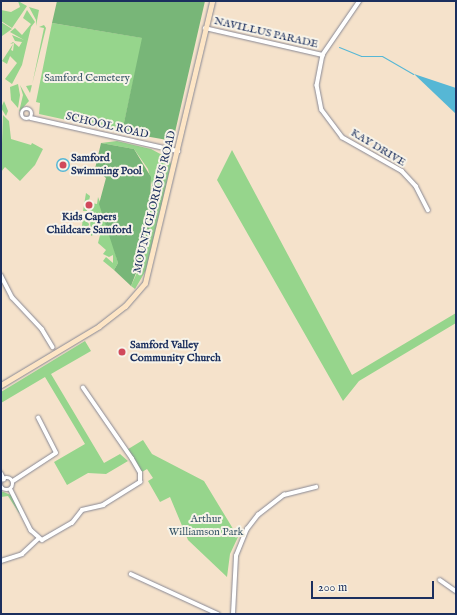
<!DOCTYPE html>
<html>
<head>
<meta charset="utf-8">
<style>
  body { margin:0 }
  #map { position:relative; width:457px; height:615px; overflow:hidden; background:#f5e2cb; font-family:"IM FELL English",serif }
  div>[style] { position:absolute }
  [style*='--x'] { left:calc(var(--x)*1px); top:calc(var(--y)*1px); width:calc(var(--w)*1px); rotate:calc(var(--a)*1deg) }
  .green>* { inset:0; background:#96d58c }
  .forest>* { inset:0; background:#78b678 }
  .water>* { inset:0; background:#56b7d5 }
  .round { border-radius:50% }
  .stream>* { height:1px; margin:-0.5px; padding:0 0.5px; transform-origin:0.5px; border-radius:0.5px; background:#56b7d5 }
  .roads { filter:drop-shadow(0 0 1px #888894) drop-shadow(0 0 1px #888894) }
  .minor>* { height:3.5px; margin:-1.75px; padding:0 1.75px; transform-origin:1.75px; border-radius:1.75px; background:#fff }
  .minor>.ring { margin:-1.75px; padding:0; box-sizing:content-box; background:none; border:3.5px solid #fff; border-radius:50% }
  .secondary>* { height:5px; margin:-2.5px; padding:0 2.5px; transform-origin:2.5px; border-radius:2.5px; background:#fde5c5 }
  .dots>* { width:11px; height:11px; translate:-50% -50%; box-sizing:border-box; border:2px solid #f7f3e8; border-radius:50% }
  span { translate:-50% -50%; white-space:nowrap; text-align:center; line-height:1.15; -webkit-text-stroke:4px #f7f3e8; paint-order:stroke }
  .street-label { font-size:11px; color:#1b2f5e }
  .park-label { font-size:11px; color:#3a586a }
  .poi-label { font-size:11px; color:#1b2f5e; font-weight:700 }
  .left { translate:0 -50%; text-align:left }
  .frame { position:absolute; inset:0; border:2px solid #1b2f5e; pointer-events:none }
  .scale { position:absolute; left:311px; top:581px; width:123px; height:18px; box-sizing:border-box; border:2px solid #1b2f5e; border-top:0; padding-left:5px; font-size:12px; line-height:14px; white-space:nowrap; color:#1b2f5e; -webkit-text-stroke:3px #f7f3e8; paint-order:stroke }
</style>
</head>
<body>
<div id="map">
  <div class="green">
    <i style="clip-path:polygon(18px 1px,27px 6px,12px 28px,1px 21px,1px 10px,11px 12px,20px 7px)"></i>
    <i style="clip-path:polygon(29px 7px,39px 10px,36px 26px,36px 20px)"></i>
    <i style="clip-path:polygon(27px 10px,35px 22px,31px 27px,22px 65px,12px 84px,5px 79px,17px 63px,10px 56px,7px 64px,2px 61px,13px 44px,11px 50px,13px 51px,14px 43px,10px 44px,13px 42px,19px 47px,22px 42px,15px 41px,12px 35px,24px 40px,10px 32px,15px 28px,22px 35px,31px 24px,23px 18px)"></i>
    <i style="clip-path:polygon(1px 22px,12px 29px,2px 36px,1px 36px)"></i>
    <i style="clip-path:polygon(52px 23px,143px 38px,122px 132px,39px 114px,40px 103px,36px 102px)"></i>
    <i style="clip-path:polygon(44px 25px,46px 28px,30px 93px,26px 86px,32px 85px,44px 28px,39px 27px)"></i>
    <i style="clip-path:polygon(18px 84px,20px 95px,18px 108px,11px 100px,10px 87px)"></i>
    <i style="clip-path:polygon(20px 85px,29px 101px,19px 112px,23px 95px)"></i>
    <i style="clip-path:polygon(4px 101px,8px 111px,6px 116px,1px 108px)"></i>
    <i style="clip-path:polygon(3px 115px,9px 121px,11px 139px,31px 145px,32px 143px,43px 149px,35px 165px,20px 181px,5px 167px,1px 172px)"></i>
    <i style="clip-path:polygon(117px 141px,151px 149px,168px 158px,171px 164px,149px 265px,135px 289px,131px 286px,143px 259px,152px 185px,148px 169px,134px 149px,101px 143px)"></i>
    <i style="clip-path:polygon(232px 150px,352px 375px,456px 313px,456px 323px,359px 381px,343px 401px,217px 180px)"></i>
    <i style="clip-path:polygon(86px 193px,90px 196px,87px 211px,83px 211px)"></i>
    <i style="clip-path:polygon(98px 197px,106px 217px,90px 219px,91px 203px,97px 204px)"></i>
    <i style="clip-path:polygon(83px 216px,89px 224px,88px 233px,82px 226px)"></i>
    <i style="clip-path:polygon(101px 218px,106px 218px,118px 263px,114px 270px,103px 261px,106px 257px,113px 263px,113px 255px,109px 257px,103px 254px,106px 250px,98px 243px,100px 235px,94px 225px)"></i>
    <i style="clip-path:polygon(90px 220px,95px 220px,97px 233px,91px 236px)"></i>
    <i style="clip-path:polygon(85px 341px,91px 351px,51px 374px,104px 463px,120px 454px,128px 461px,106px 474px,88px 473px,67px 485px,54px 462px,85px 444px,45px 377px,1px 403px,1px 392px)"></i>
    <i style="clip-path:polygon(143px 440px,152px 454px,204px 481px,238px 537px,230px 554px,227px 577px,188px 540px,170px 497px,160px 502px,148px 481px,153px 478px,147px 469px,142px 472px,125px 451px)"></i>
    <i style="clip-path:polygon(1px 491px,11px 495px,21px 512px,19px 513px,8px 496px,1px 497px)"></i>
  </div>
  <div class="forest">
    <i style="clip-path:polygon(57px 1px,205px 1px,173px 141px,122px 132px,142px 38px,52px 23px)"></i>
    <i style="clip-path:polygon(101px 143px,134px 149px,151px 177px,149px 239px,131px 286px,114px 270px,118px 263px,99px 204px,106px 178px,95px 169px)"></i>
  </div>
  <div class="water">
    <i style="clip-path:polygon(414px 74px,456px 88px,456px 114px)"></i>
    <i class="round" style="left:56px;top:158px;width:14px;height:14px"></i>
  </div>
  <div class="stream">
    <i style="--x:339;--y:47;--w:24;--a:22"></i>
    <i style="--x:361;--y:56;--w:21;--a:0"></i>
    <i style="--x:382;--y:56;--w:36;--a:30"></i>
  </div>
  <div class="roads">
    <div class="minor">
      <i style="--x:360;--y:1;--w:65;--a:124.4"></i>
      <i style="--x:323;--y:55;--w:31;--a:101"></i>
      <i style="--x:317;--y:85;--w:25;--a:79"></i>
      <i style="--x:322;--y:110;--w:34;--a:53"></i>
      <i style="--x:342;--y:137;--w:69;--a:29.5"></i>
      <i style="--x:402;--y:171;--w:21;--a:47"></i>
      <i style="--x:416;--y:186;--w:27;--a:63"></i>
      <i style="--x:205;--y:28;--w:121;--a:12.9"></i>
      <i class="ring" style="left:21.5px;top:108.5px;width:7.5px;height:7.5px"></i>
      <i style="--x:31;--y:118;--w:151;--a:12.7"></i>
      <i style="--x:1;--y:275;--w:25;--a:63"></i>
      <i style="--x:12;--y:297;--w:44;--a:46.8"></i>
      <i style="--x:42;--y:329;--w:21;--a:59"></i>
      <i style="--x:1;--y:473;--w:7;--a:63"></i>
      <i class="ring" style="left:1px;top:478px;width:8.5px;height:8.5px"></i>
      <i style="--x:13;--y:481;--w:51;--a:-33.1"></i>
      <i style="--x:56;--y:453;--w:39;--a:-117"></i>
      <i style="--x:11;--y:490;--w:45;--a:63.4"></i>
      <i style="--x:31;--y:530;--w:15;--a:42"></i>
      <i style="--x:42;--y:540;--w:34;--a:-30"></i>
      <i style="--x:72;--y:523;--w:16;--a:-52"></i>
      <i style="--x:82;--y:510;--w:22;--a:-13"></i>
      <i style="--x:103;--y:505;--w:44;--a:-31.9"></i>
      <i style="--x:140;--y:482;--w:9;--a:-90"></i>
      <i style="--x:140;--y:473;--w:16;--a:-120"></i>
      <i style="--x:132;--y:459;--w:86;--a:-124.6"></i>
      <i style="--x:1;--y:561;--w:22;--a:-18"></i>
      <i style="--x:22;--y:554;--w:22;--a:-43"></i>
      <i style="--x:131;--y:574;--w:96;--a:24.7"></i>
      <i style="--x:440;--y:580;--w:19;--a:35"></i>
      <i style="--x:233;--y:614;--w:58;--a:-87"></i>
      <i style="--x:236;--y:556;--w:29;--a:-68"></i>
      <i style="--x:247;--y:529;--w:18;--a:-52"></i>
      <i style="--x:258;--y:515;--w:33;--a:-38"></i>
      <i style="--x:284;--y:495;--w:33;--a:-14"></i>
    </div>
    <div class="secondary">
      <i style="--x:1;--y:385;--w:114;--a:-31"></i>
      <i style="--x:99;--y:326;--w:33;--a:-38"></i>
      <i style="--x:125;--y:306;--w:30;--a:-49"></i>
      <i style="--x:145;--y:283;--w:290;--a:-76.6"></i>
    </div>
  </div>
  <div class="dots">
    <i style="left:63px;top:165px;background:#d1495b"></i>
    <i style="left:89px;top:205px;background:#d1495b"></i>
    <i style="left:122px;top:352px;background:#d1495b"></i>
  </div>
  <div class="street-label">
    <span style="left:266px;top:33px;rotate:13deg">NAVILLUS PARADE</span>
    <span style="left:107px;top:126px;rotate:13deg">SCHOOL ROAD</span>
    <span style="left:378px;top:148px;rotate:31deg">KAY DRIVE</span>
    <span style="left:155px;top:202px;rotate:-76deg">MOUNT GLORIOUS ROAD</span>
  </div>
  <div class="park-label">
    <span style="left:87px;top:78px">Samford Cemetery</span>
    <span style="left:206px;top:526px">Arthur<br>Williamson Park</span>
  </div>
  <div class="poi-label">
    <span class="left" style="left:71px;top:165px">Samford<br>Swimming Pool</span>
    <span style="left:89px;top:224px">Kids Capers<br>Childcare Samford</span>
    <span class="left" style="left:130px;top:352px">Samford Valley<br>Community Church</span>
  </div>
  <div class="frame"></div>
  <div class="scale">200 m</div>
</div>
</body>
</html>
